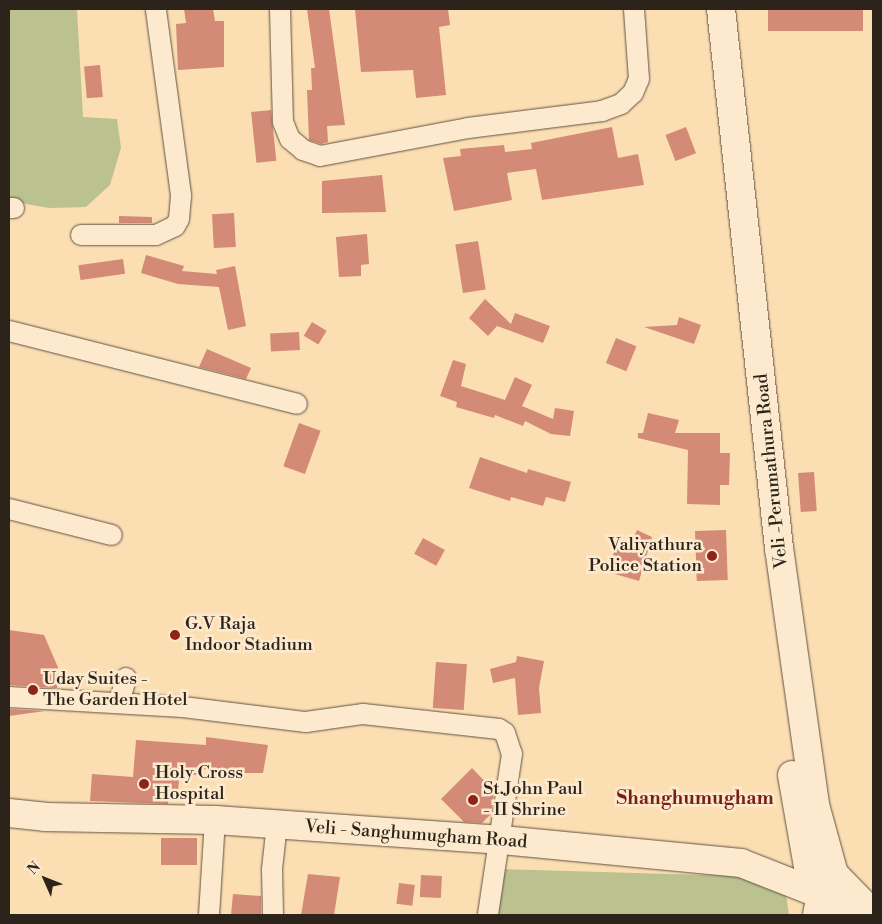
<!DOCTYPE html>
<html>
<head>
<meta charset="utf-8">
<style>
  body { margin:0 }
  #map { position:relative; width:882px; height:924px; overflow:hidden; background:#fcdeb3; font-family:"Libre Bodoni",serif }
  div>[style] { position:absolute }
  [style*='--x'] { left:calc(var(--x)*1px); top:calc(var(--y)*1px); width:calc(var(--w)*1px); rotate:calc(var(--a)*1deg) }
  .green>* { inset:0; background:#bbc290 }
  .building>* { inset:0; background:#d38a76; transform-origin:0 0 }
  .roads { filter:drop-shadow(0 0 1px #605241) drop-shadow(0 0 1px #605241) }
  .minor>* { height:20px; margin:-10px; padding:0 10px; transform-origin:10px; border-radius:10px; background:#fdeace }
  .secondary>* { height:28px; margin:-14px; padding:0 14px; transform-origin:14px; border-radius:14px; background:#fdeace }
  .dots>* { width:14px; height:14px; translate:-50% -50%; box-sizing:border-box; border:2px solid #fdeace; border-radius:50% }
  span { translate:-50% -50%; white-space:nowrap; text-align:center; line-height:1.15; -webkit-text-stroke:5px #fdeace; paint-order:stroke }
  .street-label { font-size:18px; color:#2c241b }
  .poi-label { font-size:18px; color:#2c241b }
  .right { translate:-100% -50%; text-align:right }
  .left { translate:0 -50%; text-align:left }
  .neighbourhood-label { font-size:19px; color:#7a1f14; font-weight:700 }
  .frame { position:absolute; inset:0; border:10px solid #2c241b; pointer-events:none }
  .north { position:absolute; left:20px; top:854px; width:50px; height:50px; -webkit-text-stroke:4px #fdeace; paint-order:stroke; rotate:314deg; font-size:14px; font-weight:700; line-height:20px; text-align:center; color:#2c241b }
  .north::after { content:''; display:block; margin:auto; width:18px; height:22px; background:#2c241b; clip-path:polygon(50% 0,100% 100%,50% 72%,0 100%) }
</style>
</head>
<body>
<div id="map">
  <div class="green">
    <i style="clip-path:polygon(9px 9px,77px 9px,83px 117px,117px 119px,121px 148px,110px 185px,86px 207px,49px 208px,9px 201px)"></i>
    <i style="clip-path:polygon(500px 869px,769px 877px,786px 894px,789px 915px,494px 915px)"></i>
  </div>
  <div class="building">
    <i style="clip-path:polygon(184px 9px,213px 9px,215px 21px,224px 21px,224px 67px,178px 70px,176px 24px,186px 23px)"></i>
    <i style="clip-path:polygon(307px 9px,329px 9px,345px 125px,327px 126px,328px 142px,321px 144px,309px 140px,307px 90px,312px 90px,311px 68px,315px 68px)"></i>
    <i style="clip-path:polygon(355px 9px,448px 9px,450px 25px,439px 27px,446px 95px,416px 98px,413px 70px,361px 72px)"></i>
    <i style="left:768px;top:9px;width:95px;height:22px"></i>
    <i style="left:100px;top:65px;width:32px;height:16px;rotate:85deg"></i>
    <i style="left:271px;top:110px;width:51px;height:20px;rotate:84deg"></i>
    <i style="clip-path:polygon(612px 127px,618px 158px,638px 154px,644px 185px,542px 200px,536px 169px,507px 173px,512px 200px,454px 211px,443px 158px,461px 156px,460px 149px,504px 145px,505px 152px,532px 149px,531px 143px)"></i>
    <i style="left:686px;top:127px;width:28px;height:22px;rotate:69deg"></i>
    <i style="clip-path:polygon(382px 175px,386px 212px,322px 213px,322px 181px)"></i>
    <i style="left:234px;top:213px;width:34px;height:22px;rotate:87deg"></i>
    <i style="clip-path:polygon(119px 216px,152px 217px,152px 223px,119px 223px)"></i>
    <i style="clip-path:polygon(367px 234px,369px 264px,361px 265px,361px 276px,339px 277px,336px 237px)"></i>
    <i style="left:478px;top:241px;width:49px;height:23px;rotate:81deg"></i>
    <i style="clip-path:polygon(146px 255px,184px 266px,182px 271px,217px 274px,216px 270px,235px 266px,246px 326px,228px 330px,219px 287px,178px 284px,141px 273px)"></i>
    <i style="left:123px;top:259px;width:15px;height:45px;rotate:82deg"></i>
    <i style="clip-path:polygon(485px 299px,511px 324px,515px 313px,550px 326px,543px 343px,497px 326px,488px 336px,469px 318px)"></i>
    <i style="clip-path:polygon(679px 317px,701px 325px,694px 344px,644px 327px,677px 325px)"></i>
    <i style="left:312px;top:322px;width:17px;height:16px;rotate:31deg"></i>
    <i style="left:299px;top:332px;width:18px;height:29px;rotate:87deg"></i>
    <i style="left:616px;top:338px;width:22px;height:27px;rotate:22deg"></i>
    <i style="clip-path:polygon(207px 349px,251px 368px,246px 379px,199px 367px)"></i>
    <i style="clip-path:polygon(453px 360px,466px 364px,461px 386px,505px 400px,515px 377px,532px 385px,522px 406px,553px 419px,555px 408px,574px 411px,570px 436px,551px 434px,525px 421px,523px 426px,495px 415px,494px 418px,456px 407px,457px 402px,440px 396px)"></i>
    <i style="clip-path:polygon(648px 413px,679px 420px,675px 433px,720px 433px,720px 453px,730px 453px,729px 485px,720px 485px,720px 505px,687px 504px,688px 450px,638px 438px,638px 433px,643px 433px)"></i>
    <i style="left:299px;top:423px;width:23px;height:46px;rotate:20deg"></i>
    <i style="clip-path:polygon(480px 457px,527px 473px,528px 469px,571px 482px,565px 502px,546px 497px,543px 506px,511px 497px,510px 501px,469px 488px)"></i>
    <i style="left:814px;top:472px;width:39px;height:16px;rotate:86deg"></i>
    <i style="clip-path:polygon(637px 530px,652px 537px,639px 581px,608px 572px,617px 542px,630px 546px)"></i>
    <i style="left:726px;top:530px;width:50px;height:31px;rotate:88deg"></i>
    <i style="left:423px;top:538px;width:25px;height:18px;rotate:29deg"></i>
    <i style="clip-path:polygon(9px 630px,44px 635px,60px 672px,57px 688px,9px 685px)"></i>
    <i style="clip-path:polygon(517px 656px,544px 661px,539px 688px,541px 713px,518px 715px,515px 678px,493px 683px,490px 669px,516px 662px)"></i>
    <i style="left:436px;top:662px;width:31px;height:46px;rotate:4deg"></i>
    <i style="clip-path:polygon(9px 709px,45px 711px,9px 716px)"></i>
    <i style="clip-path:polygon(206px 737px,268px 745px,263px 773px,230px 773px,197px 768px,197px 775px,180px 774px,178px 789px,169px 789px,168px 804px,90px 801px,92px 774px,133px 777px,136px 740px,206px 745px)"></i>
    <i style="clip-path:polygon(472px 768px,494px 791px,491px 814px,482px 823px,464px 822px,441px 799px)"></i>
    <i style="left:161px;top:838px;width:36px;height:27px"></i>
    <i style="clip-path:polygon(308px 874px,340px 877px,334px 915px,301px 915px)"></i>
    <i style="left:421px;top:875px;width:21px;height:22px;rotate:3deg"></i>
    <i style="left:399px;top:883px;width:16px;height:21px;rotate:7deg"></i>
    <i style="clip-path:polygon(233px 894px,261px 896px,261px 915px,231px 915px)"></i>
  </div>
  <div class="roads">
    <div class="minor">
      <i style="--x:280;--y:9;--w:113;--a:88.5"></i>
      <i style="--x:283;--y:122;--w:18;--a:68"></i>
      <i style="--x:290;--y:139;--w:17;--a:40"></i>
      <i style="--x:303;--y:150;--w:18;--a:19"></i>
      <i style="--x:320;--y:156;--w:151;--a:-10.7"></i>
      <i style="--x:468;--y:128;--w:135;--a:-7.2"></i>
      <i style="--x:602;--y:111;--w:20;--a:-20"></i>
      <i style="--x:621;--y:104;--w:16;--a:-43"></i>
      <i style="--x:633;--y:93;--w:15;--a:-67"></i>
      <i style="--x:639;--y:79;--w:70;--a:-94.1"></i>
      <i style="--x:9;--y:208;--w:5;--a:0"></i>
      <i style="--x:81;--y:235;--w:75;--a:0"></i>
      <i style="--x:156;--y:235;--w:21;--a:-25"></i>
      <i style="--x:175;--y:226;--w:8;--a:-60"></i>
      <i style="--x:179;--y:219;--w:24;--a:-85"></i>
      <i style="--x:181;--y:195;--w:188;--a:-97.7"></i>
      <i style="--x:9;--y:331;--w:297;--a:14.2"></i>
      <i style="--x:9;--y:509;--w:106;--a:14.2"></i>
      <i style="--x:9;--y:697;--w:174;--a:3.3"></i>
      <i style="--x:183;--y:707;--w:124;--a:7"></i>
      <i style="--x:306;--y:722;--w:58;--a:-8"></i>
      <i style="--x:363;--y:714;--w:137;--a:6.3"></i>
      <i style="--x:499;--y:729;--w:7;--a:34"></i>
      <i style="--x:505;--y:733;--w:22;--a:72"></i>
      <i style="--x:512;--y:754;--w:163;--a:98.5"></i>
      <i style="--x:119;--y:703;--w:26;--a:-74"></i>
      <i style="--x:209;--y:915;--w:95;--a:-86.4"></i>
      <i style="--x:273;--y:915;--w:46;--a:-91.2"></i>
      <i style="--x:272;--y:869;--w:45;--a:-83.7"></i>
      <i style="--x:813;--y:915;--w:22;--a:-80"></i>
    </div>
    <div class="secondary">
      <i style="--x:721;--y:9;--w:542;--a:83.86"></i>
      <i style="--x:779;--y:548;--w:260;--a:82"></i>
      <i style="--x:815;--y:805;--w:72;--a:74.6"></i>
      <i style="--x:834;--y:874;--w:56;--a:45.7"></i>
      <i style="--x:792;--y:775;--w:98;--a:80.1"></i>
      <i style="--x:809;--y:872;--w:22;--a:69"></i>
      <i style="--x:817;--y:893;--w:33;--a:41"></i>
      <i style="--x:9;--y:813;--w:36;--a:6"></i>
      <i style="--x:45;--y:817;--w:170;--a:1"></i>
      <i style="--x:215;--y:820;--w:288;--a:4"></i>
      <i style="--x:502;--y:840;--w:240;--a:5.5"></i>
      <i style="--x:741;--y:863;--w:82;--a:21.5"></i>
    </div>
  </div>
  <div class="dots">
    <i style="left:712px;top:556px;background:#8f2418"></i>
    <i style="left:175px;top:635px;background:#8f2418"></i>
    <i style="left:33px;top:690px;background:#8f2418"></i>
    <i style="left:144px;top:784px;background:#8f2418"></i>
    <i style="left:473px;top:800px;background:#8f2418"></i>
  </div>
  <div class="street-label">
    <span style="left:772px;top:471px;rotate:-96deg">Veli -Perumathura Road</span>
    <span style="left:416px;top:835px;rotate:4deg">Veli - Sanghumugham Road</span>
  </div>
  <div class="poi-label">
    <span class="right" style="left:702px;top:556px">Valiyathura<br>Police Station</span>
    <span class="left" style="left:185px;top:635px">G.V Raja<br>Indoor Stadium</span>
    <span class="left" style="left:43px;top:690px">Uday Suites -<br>The Garden Hotel</span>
    <span class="left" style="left:155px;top:784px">Holy Cross<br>Hospital</span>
    <span class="left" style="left:483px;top:800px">St.John Paul<br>- II Shrine</span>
  </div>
  <div class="neighbourhood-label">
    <span style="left:695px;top:799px">Shanghumugham</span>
  </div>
  <div class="frame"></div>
  <div class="north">N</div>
</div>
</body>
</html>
